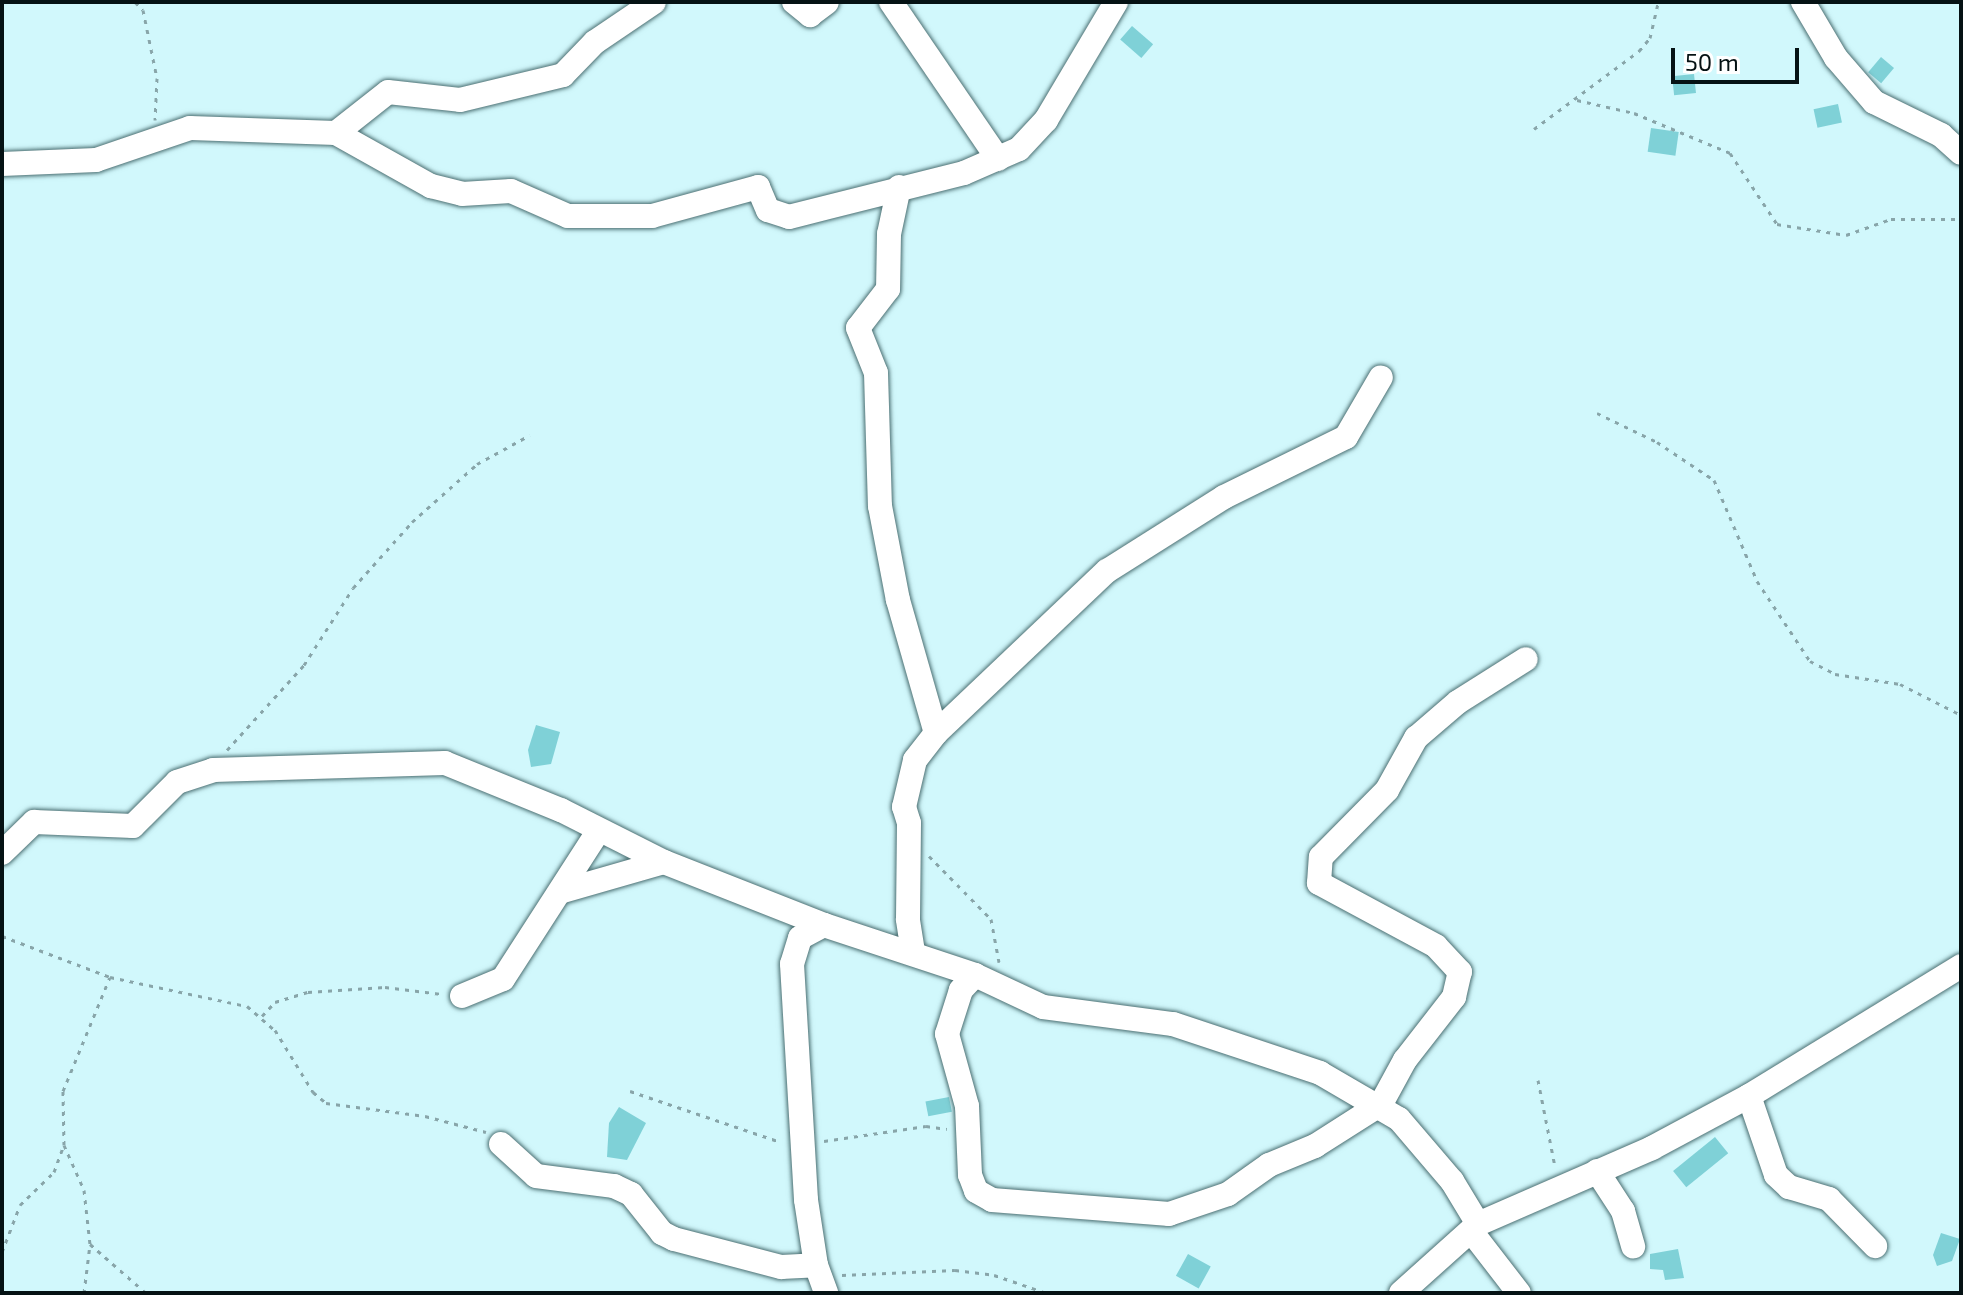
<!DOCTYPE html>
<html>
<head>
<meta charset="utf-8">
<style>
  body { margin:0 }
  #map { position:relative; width:1963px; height:1295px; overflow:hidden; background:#d1f8fc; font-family:"Exo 2",sans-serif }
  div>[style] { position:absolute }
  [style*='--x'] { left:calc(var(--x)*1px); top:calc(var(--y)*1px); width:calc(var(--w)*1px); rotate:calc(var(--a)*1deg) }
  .building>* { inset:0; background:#7fd1d7; transform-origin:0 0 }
  .path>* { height:3px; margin-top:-1.5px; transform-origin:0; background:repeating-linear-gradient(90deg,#88a5a9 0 4px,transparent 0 10px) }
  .roads { filter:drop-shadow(0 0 2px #4b6f72) drop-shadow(0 0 2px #4b6f72) }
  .minor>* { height:24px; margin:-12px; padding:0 12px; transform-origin:12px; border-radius:12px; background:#fff }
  span { translate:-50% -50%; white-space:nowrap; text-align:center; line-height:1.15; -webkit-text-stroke:6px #fff; paint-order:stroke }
  .frame { position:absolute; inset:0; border:4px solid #051214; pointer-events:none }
  .scale { position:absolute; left:1671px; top:48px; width:128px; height:36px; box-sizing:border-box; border:4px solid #051214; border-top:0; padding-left:10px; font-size:24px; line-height:28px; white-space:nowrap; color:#051214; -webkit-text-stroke:6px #fff; paint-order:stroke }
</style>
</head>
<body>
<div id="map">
  <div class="building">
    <i style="left:1132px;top:26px;width:28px;height:18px;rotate:41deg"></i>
    <i style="left:1881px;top:57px;width:17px;height:20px;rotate:40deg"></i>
    <i style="left:1694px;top:74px;width:19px;height:22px;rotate:84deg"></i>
    <i style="left:1838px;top:104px;width:19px;height:25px;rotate:78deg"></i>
    <i style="left:1651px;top:128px;width:28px;height:24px;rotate:8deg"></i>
    <i style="clip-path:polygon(536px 725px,560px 732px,551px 764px,531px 767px,528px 750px)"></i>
    <i style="left:949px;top:1097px;width:15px;height:24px;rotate:79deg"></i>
    <i style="clip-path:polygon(619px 1107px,646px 1123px,627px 1160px,607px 1157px,609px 1123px)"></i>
    <i style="left:1715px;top:1137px;width:21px;height:54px;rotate:51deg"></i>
    <i style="clip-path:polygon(1941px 1233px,1960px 1239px,1952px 1261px,1937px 1266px,1933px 1255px)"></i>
    <i style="clip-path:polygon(1678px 1249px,1684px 1278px,1665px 1280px,1663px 1270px,1650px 1269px,1650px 1254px)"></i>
    <i style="left:1188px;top:1254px;width:26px;height:25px;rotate:29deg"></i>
  </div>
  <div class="path">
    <i style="--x:135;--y:2;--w:11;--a:45"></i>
    <i style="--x:143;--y:10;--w:69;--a:78.4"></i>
    <i style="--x:157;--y:78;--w:42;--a:92.7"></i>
    <i style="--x:1577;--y:100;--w:58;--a:12.8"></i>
    <i style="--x:1634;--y:113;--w:104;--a:22.6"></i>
    <i style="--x:1730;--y:153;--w:85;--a:56.5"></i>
    <i style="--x:1777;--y:224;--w:70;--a:9.1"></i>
    <i style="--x:1846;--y:235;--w:48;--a:-19.6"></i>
    <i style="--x:1891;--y:219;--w:70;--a:0"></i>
    <i style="--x:1534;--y:129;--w:131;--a:-36.6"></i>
    <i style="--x:1639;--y:51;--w:17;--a:-50"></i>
    <i style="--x:1650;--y:38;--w:37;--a:-77"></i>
    <i style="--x:1597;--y:413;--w:67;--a:25.8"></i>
    <i style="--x:1657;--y:442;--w:69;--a:33.7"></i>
    <i style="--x:1714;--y:480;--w:110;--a:66.9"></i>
    <i style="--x:1757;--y:581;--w:96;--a:56.5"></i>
    <i style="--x:1810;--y:661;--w:28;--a:27"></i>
    <i style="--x:1835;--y:674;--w:66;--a:8.7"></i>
    <i style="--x:1900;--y:684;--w:68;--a:26.9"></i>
    <i style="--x:227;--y:750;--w:115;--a:-47.8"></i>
    <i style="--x:304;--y:665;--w:91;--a:-57.5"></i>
    <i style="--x:353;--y:588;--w:89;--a:-48.2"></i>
    <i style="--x:412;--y:522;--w:87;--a:-41.7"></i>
    <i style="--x:477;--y:464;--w:60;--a:-28.7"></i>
    <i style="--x:929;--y:856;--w:88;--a:45.5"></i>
    <i style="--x:991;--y:919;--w:44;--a:79.5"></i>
    <i style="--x:2;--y:936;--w:116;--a:20.8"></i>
    <i style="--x:110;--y:977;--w:140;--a:12"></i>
    <i style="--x:247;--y:1006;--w:37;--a:41"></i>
    <i style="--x:275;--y:1030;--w:73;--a:58.5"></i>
    <i style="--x:313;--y:1092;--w:17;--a:40"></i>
    <i style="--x:326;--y:1103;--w:100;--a:7.5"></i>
    <i style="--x:425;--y:1116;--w:63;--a:14.7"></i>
    <i style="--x:262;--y:1016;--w:19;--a:-47"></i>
    <i style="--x:275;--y:1002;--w:34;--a:-17"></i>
    <i style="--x:308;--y:992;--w:77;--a:-3.7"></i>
    <i style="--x:385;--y:987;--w:57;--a:7"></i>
    <i style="--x:1538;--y:1080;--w:89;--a:78.9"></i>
    <i style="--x:630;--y:1091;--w:159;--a:18.7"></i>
    <i style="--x:824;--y:1141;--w:103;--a:-8.4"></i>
    <i style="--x:926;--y:1126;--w:21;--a:8"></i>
    <i style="--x:64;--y:1145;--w:49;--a:66"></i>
    <i style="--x:84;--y:1190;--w:54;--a:83.7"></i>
    <i style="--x:90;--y:1244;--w:74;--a:41.2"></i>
    <i style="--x:2;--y:1252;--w:50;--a:-69"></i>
    <i style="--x:20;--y:1205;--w:47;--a:-44.1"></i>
    <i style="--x:54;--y:1172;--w:29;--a:-70"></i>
    <i style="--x:64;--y:1145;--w:54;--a:-91.1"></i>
    <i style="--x:63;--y:1091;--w:123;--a:-67.6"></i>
    <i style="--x:842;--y:1275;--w:113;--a:-2.5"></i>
    <i style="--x:955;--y:1270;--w:39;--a:7"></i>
    <i style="--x:994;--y:1275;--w:56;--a:18.8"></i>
    <i style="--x:84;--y:1293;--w:49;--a:-83"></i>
  </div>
  <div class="roads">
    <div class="minor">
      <i style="--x:794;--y:2;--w:21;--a:39"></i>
      <i style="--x:810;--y:15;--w:21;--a:-37"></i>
      <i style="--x:891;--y:2;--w:190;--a:55.7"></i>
      <i style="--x:1803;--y:2;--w:65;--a:59.5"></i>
      <i style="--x:1836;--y:58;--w:58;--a:49.2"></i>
      <i style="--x:1874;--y:102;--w:75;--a:26.2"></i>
      <i style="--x:1941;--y:135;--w:27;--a:42"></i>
      <i style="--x:336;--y:133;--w:109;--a:29.2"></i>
      <i style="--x:431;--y:186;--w:32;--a:14"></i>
      <i style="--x:462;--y:194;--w:49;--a:-3.5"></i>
      <i style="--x:511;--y:191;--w:62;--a:23.7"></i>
      <i style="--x:568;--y:216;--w:84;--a:0"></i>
      <i style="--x:652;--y:216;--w:110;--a:-15.3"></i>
      <i style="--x:758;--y:187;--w:25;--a:67"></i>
      <i style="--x:768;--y:210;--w:22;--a:18"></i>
      <i style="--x:789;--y:217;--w:180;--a:-14.1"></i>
      <i style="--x:964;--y:173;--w:60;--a:-23.6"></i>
      <i style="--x:1019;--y:149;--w:40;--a:-47"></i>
      <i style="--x:1046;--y:120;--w:137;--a:-59.3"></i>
      <i style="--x:2;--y:164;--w:94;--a:-2.4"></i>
      <i style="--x:96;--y:160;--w:99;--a:-18.8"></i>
      <i style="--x:190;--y:128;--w:146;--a:2"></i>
      <i style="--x:336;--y:133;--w:66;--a:-38.3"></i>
      <i style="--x:388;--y:92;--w:72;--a:6.3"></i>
      <i style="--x:460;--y:100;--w:106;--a:-13.6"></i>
      <i style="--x:563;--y:75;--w:46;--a:-45.9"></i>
      <i style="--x:595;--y:42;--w:71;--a:-34.1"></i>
      <i style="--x:899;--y:187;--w:48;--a:102"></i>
      <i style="--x:889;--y:234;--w:55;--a:91"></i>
      <i style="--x:888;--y:289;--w:49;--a:127.6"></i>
      <i style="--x:858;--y:328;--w:48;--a:68.2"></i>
      <i style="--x:876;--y:373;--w:133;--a:88.3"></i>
      <i style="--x:880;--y:506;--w:96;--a:79.2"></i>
      <i style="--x:898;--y:600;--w:138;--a:74.1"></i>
      <i style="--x:2;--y:853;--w:45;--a:-44.1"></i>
      <i style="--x:34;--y:822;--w:99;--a:2.3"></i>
      <i style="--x:133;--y:826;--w:62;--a:-45"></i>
      <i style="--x:177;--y:782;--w:38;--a:-18"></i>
      <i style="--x:213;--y:770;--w:232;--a:-1.7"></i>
      <i style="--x:445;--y:763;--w:125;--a:22.1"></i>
      <i style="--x:561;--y:810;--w:115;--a:26.8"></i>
      <i style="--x:664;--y:862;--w:172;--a:21.5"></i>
      <i style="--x:824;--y:925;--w:159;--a:18.3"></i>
      <i style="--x:975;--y:975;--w:75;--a:25.2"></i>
      <i style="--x:1043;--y:1007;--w:131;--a:7.5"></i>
      <i style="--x:1173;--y:1024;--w:155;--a:18.4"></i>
      <i style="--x:1320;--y:1073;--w:91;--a:30.2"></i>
      <i style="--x:1399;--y:1119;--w:82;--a:49.5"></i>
      <i style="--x:1452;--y:1181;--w:50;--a:58.8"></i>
      <i style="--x:563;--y:891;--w:105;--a:-16"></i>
      <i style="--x:824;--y:925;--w:27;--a:152"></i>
      <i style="--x:800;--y:938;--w:27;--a:107"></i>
      <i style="--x:792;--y:964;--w:236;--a:86.6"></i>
      <i style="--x:806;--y:1200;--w:66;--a:81.3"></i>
      <i style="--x:816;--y:1265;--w:30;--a:70"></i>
      <i style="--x:913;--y:952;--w:33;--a:-99"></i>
      <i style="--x:908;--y:919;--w:96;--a:-89.4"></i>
      <i style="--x:909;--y:823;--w:17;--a:-107"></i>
      <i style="--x:904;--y:807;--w:48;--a:-76.8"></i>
      <i style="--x:915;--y:760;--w:34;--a:-52"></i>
      <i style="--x:936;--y:733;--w:236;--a:-43.5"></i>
      <i style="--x:1107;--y:571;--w:138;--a:-32.3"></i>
      <i style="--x:1224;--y:497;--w:136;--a:-26.2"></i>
      <i style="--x:1346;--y:437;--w:69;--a:-59.7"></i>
      <i style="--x:975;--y:975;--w:21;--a:133"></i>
      <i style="--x:961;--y:990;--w:46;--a:107.7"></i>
      <i style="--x:947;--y:1034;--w:75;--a:74.5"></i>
      <i style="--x:967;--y:1106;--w:69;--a:87.5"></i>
      <i style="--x:970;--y:1175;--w:17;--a:69"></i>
      <i style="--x:976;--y:1191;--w:18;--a:29"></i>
      <i style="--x:992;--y:1200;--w:178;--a:4.5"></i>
      <i style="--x:1169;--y:1214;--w:62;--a:-18.7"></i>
      <i style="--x:1228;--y:1194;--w:50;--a:-35.3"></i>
      <i style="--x:1269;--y:1165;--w:50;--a:-22.4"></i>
      <i style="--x:1315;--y:1146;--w:78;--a:-32.5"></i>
      <i style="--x:1381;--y:1104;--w:50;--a:-61.4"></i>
      <i style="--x:1405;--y:1060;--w:80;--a:-52.1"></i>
      <i style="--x:1454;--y:997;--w:26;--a:-77"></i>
      <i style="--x:1460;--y:972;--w:35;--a:-133"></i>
      <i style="--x:1436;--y:946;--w:133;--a:-151.7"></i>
      <i style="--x:1319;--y:883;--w:26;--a:-86"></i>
      <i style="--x:1321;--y:857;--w:94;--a:-45.4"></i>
      <i style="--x:1387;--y:790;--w:60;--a:-60.9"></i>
      <i style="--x:1416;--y:738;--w:55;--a:-40.6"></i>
      <i style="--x:1458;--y:702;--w:80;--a:-32.3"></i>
      <i style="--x:462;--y:996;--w:44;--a:-22.5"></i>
      <i style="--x:503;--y:979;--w:177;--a:-57.2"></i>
      <i style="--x:1749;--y:1096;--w:83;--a:71.1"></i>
      <i style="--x:1776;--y:1175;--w:18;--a:43"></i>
      <i style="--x:1789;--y:1187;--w:42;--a:16.7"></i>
      <i style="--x:1829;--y:1199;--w:66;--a:45.6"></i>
      <i style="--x:501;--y:1144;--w:47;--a:42.4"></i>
      <i style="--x:536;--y:1176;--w:79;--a:7.3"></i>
      <i style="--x:614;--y:1186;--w:19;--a:25"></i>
      <i style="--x:631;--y:1194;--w:50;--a:51.5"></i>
      <i style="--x:662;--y:1233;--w:13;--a:27"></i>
      <i style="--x:674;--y:1239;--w:111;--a:14.7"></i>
      <i style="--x:781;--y:1267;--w:35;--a:-3"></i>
      <i style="--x:1597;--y:1171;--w:48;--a:57"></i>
      <i style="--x:1623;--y:1211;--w:37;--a:74"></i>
      <i style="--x:1471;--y:1231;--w:78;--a:52.3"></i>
      <i style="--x:1401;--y:1293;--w:103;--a:-41.9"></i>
      <i style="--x:1478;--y:1224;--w:190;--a:-23.6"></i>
      <i style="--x:1652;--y:1148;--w:110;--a:-28.2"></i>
      <i style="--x:1749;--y:1096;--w:249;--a:-31.5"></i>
    </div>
  </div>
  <div class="frame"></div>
  <div class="scale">50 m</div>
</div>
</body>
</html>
